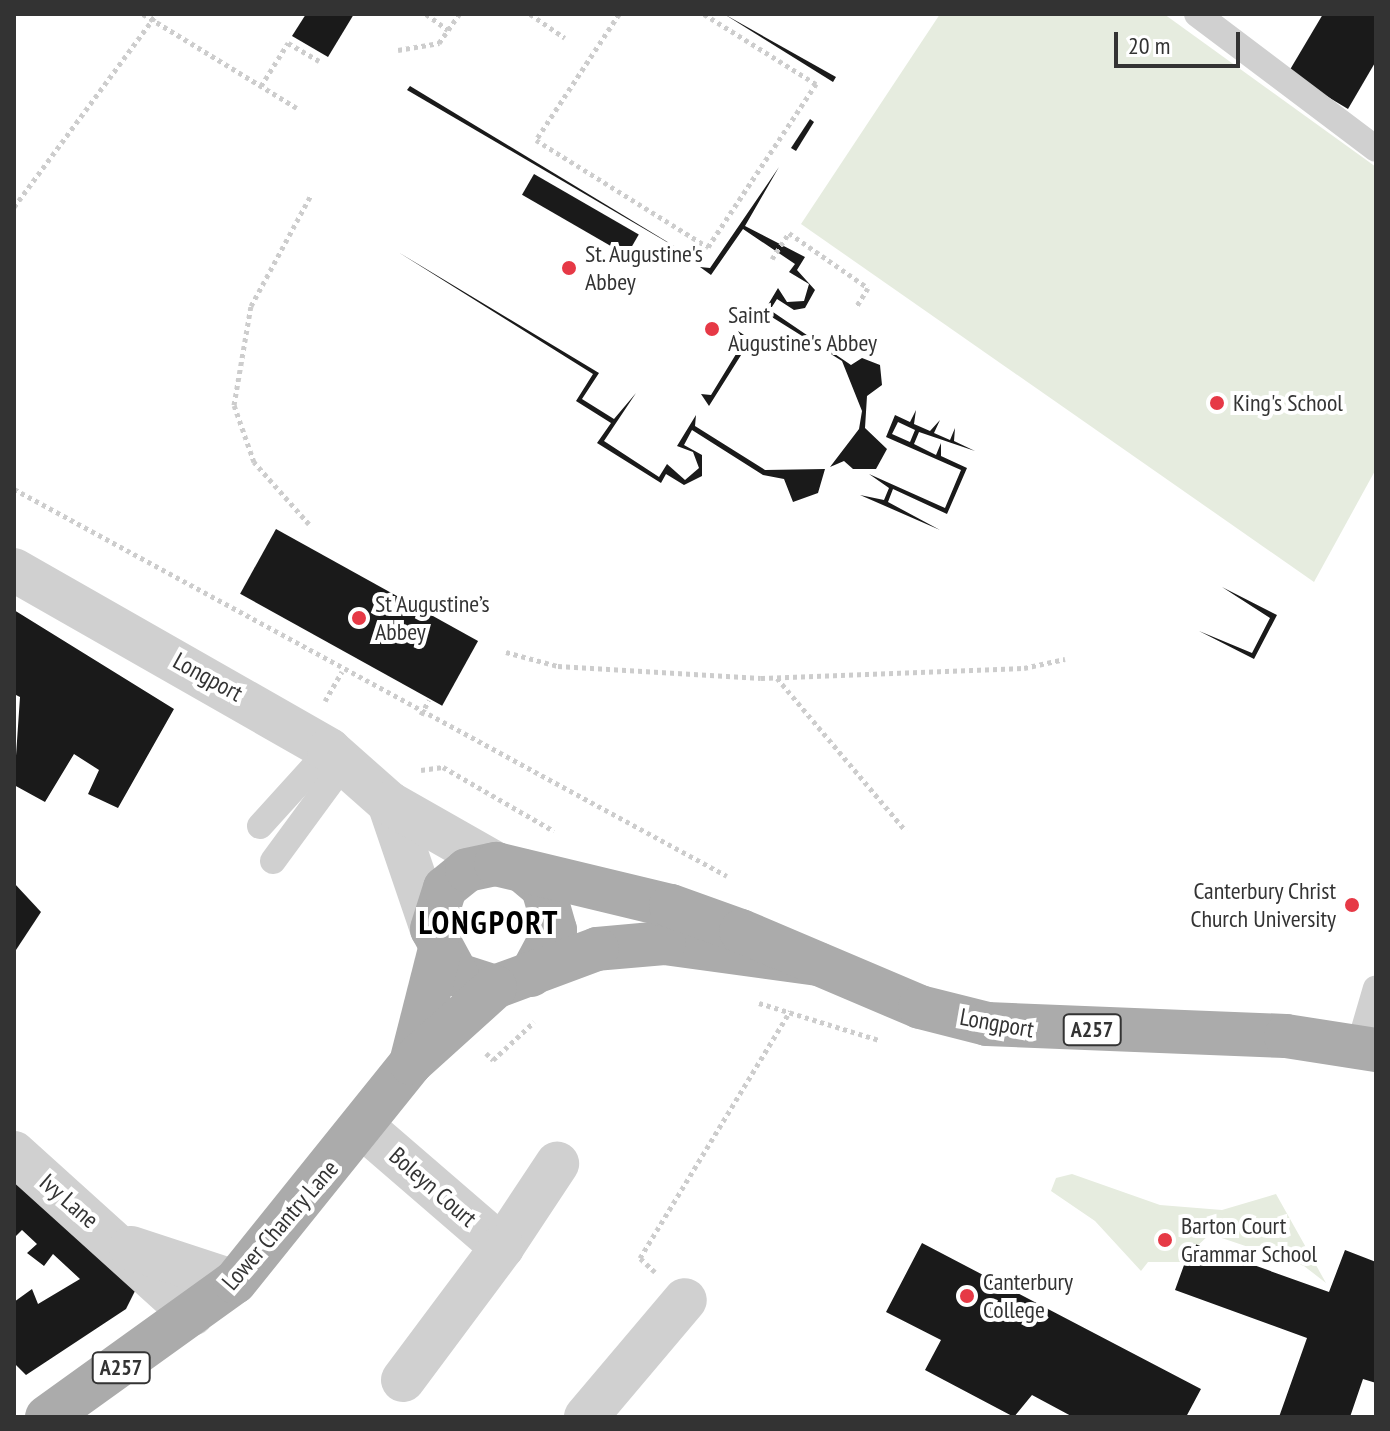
<!DOCTYPE html>
<html>
<head>
<meta charset="utf-8">
<style>
  body { margin:0 }
  #map { position:relative; width:1390px; height:1431px; overflow:hidden; background:#fff; font-family:"PT Sans Narrow",sans-serif }
  div>[style] { position:absolute }
  [style*='--x'] { left:calc(var(--x)*1px); top:calc(var(--y)*1px); width:calc(var(--w)*1px); rotate:calc(var(--a)*1deg) }
  .green>* { inset:0; background:#e6ecdf }
  .building>* { inset:0; background:#1a1a1a; transform-origin:0 0 }
  .path>* { height:5px; margin-top:-2.5px; transform-origin:0; background:repeating-linear-gradient(90deg,#cdcdcd 0 4px,transparent 0 8px) }
  .lane>* { height:26px; margin:-13px; padding:0 13px; transform-origin:13px; border-radius:13px; background:#d0d0d0 }
  .street>* { height:44px; margin:-22px; padding:0 22px; transform-origin:22px; border-radius:22px; background:#d0d0d0 }
  .primary>* { height:44px; margin:-22px; padding:0 22px; transform-origin:22px; border-radius:22px; background:#ababab }
  .dots>* { width:22px; height:22px; translate:-50% -50%; box-sizing:border-box; border:4px solid #fff; border-radius:50% }
  span { translate:-50% -50%; white-space:nowrap; text-align:center; line-height:1.15; -webkit-text-stroke:8px #fff; paint-order:stroke }
  .shield-label span { padding:2px 6px; background:#fff; border:2px solid; border-radius:6px; -webkit-text-stroke-width:0 }
  .shield-label { font-size:22px; color:#333; font-weight:700 }
  .poi-label { font-size:24px; color:#333 }
  .left { translate:0 -50%; text-align:left }
  .right { translate:-100% -50%; text-align:right }
  .street-label { font-size:24px; color:#333 }
  .district-label { font-size:32px; color:#000; font-weight:700; letter-spacing:2px }
  .frame { position:absolute; inset:0; border:16px solid #333; pointer-events:none }
  .scale { position:absolute; left:1114px; top:32px; width:126px; height:36px; box-sizing:border-box; border:4px solid #333; border-top:0; padding-left:10px; font-size:24px; line-height:28px; white-space:nowrap; color:#333; -webkit-text-stroke:6px #fff; paint-order:stroke }
</style>
</head>
<body>
<div id="map">
  <div class="green">
    <i style="clip-path:polygon(940px 14px,1164px 14px,1376px 167px,1376px 469px,1314px 582px,801px 224px)"></i>
    <i style="clip-path:polygon(1072px 1174px,1160px 1205px,1222px 1210px,1276px 1194px,1326px 1283px,1304px 1266px,1210px 1234px,1180px 1262px,1148px 1262px,1141px 1271px,1095px 1221px,1051px 1191px,1056px 1178px)"></i>
  </div>
  <div class="building">
    <i style="clip-path:polygon(306px 14px,354px 14px,328px 57px,292px 36px)"></i>
    <i style="clip-path:polygon(724px 14px,836px 77px,833px 82px)"></i>
    <i style="clip-path:polygon(1323px 14px,1376px 14px,1376px 61px,1348px 109px,1288px 73px)"></i>
    <i style="clip-path:polygon(410px 86px,689px 255px,407px 90px)"></i>
    <i style="clip-path:polygon(810px 119px,814px 122px,796px 151px,791px 148px)"></i>
    <i style="clip-path:polygon(779px 167px,745px 226px,805px 257px,797px 270px,815px 290px,805px 308px,794px 310px,777px 299px,770px 310px,851px 365px,862px 358px,880px 365px,882px 385px,867px 396px,865px 428px,887px 449px,876px 469px,853px 469px,844px 461px,830px 467px,859px 429px,862px 411px,842px 361px,767px 314px,760px 318px,778px 288px,787px 302px,804px 301px,809px 284px,789px 272px,795px 264px,743px 229px,711px 275px,700px 267px,710px 268px)"></i>
    <i style="left:534px;top:174px;width:121px;height:24px;rotate:30deg"></i>
    <i style="clip-path:polygon(398px 252px,599px 373px,582px 399px,614px 419px,636px 393px,604px 441px,659px 477px,667px 464px,685px 480px,699px 468px,693px 452px,677px 446px,696px 415px,695px 426px,765px 470px,825px 469px,818px 493px,793px 502px,784px 479px,763px 475px,692px 430px,684px 445px,702px 455px,702px 476px,684px 485px,666px 474px,661px 483px,597px 443px,611px 423px,576px 401px,593px 374px)"></i>
    <i style="clip-path:polygon(738px 331px,768px 351px,748px 344px,709px 406px,701px 394px,711px 395px,744px 341px)"></i>
    <i style="clip-path:polygon(evenodd,916px 410px,914px 424px,930px 431px,940px 420px,934px 433px,950px 440px,955px 428px,954px 441px,975px 451px,919px 432px,914px 444px,936px 455px,941px 443px,941px 456px,967px 468px,947px 514px,893px 489px,888px 502px,940px 530px,860px 495px,884px 500px,889px 488px,869px 474px,945px 508px,961px 470px,886px 437px,895px 415px,910px 422px,916px 410px,898px 422px,915px 430px,910px 442px,892px 434px,898px 422px)"></i>
    <i style="left:276px;top:529px;width:231px;height:74px;rotate:29deg"></i>
    <i style="clip-path:polygon(1222px 587px,1277px 615px,1254px 659px,1199px 631px,1252px 653px,1270px 618px)"></i>
    <i style="clip-path:polygon(14px 610px,174px 709px,118px 808px,88px 794px,99px 770px,74px 754px,45px 802px,14px 785px,20px 697px,14px 694px)"></i>
    <i style="clip-path:polygon(14px 883px,41px 912px,14px 953px)"></i>
    <i style="clip-path:polygon(14px 1175px,135px 1291px,126px 1309px,26px 1375px,14px 1363px,14px 1302px,32px 1289px,38px 1304px,80px 1279px,53px 1254px,44px 1266px,27px 1253px,37px 1244px,22px 1230px,14px 1238px)"></i>
    <i style="clip-path:polygon(922px 1243px,1201px 1389px,1186px 1417px,1073px 1417px,1032px 1395px,1014px 1417px,925px 1370px,941px 1340px,886px 1312px)"></i>
    <i style="clip-path:polygon(1192px 1243px,1329px 1292px,1345px 1250px,1376px 1262px,1376px 1383px,1363px 1379px,1350px 1417px,1279px 1417px,1307px 1338px,1175px 1290px)"></i>
  </div>
  <div class="path">
    <i style="--x:143;--y:14;--w:180;--a:31.4"></i>
    <i style="--x:426;--y:14;--w:27;--a:36"></i>
    <i style="--x:530;--y:14;--w:42;--a:34.4"></i>
    <i style="--x:619;--y:14;--w:151;--a:123.4"></i>
    <i style="--x:536;--y:140;--w:203;--a:31.9"></i>
    <i style="--x:708;--y:247;--w:196;--a:-56.5"></i>
    <i style="--x:816;--y:84;--w:132;--a:-148"></i>
    <i style="--x:398;--y:50;--w:42;--a:-9.7"></i>
    <i style="--x:439;--y:43;--w:35;--a:-55"></i>
    <i style="--x:261;--y:86;--w:51;--a:-57.9"></i>
    <i style="--x:288;--y:43;--w:36;--a:30"></i>
    <i style="--x:14;--y:207;--w:240;--a:-53.5"></i>
    <i style="--x:772;--y:259;--w:31;--a:-57"></i>
    <i style="--x:789;--y:233;--w:96;--a:34.8"></i>
    <i style="--x:868;--y:288;--w:22;--a:122"></i>
    <i style="--x:14;--y:489;--w:811;--a:28.49"></i>
    <i style="--x:309;--y:524;--w:83;--a:-131.6"></i>
    <i style="--x:254;--y:462;--w:60;--a:-109.3"></i>
    <i style="--x:234;--y:405;--w:100;--a:-80.3"></i>
    <i style="--x:251;--y:306;--w:126;--a:-61.6"></i>
    <i style="--x:506;--y:652;--w:54;--a:15.1"></i>
    <i style="--x:558;--y:666;--w:203;--a:3.4"></i>
    <i style="--x:761;--y:678;--w:263;--a:-2.2"></i>
    <i style="--x:1024;--y:668;--w:42;--a:-12.4"></i>
    <i style="--x:777;--y:678;--w:200;--a:49.9"></i>
    <i style="--x:325;--y:701;--w:34;--a:-60"></i>
    <i style="--x:421;--y:715;--w:17;--a:-62"></i>
    <i style="--x:421;--y:770;--w:22;--a:-8"></i>
    <i style="--x:443;--y:767;--w:128;--a:30"></i>
    <i style="--x:759;--y:1003;--w:126;--a:17.1"></i>
    <i style="--x:486;--y:1053;--w:10;--a:45"></i>
    <i style="--x:493;--y:1060;--w:56;--a:-42.8"></i>
    <i style="--x:655;--y:1272;--w:21;--a:-137"></i>
    <i style="--x:640;--y:1258;--w:289;--a:-58.7"></i>
  </div>
  <div class="lane">
    <i style="--x:1197;--y:14;--w:224;--a:37"></i>
    <i style="--x:260;--y:826;--w:103;--a:-47.8"></i>
    <i style="--x:273;--y:861;--w:122;--a:-53.7"></i>
    <i style="--x:1359;--y:1046;--w:60;--a:-73.7"></i>
  </div>
  <div class="street">
    <i style="--x:14;--y:570;--w:363;--a:29.7"></i>
    <i style="--x:329;--y:750;--w:80;--a:41.5"></i>
    <i style="--x:389;--y:803;--w:133;--a:71.2"></i>
    <i style="--x:389;--y:803;--w:123;--a:29.7"></i>
    <i style="--x:363;--y:1127;--w:184;--a:40.8"></i>
    <i style="--x:502;--y:1247;--w:100;--a:-56.5"></i>
    <i style="--x:14;--y:1153;--w:240;--a:42.1"></i>
    <i style="--x:131;--y:1248;--w:109;--a:18.1"></i>
    <i style="--x:403;--y:1380;--w:166;--a:-53.3"></i>
    <i style="--x:586;--y:1417;--w:153;--a:-49.8"></i>
  </div>
  <div class="primary">
    <i style="--x:523;--y:871;--w:26;--a:40"></i>
    <i style="--x:543;--y:888;--w:44;--a:74.1"></i>
    <i style="--x:555;--y:930;--w:51;--a:118.1"></i>
    <i style="--x:818;--y:964;--w:155;--a:-172.2"></i>
    <i style="--x:664;--y:943;--w:67;--a:174.9"></i>
    <i style="--x:597;--y:949;--w:109;--a:159.6"></i>
    <i style="--x:495;--y:987;--w:40;--a:-162"></i>
    <i style="--x:457;--y:975;--w:52;--a:-118.5"></i>
    <i style="--x:432;--y:929;--w:43;--a:-72.4"></i>
    <i style="--x:445;--y:888;--w:28;--a:-39"></i>
    <i style="--x:467;--y:870;--w:30;--a:-12"></i>
    <i style="--x:496;--y:864;--w:180;--a:13.5"></i>
    <i style="--x:671;--y:906;--w:74;--a:19.7"></i>
    <i style="--x:741;--y:931;--w:194;--a:23"></i>
    <i style="--x:920;--y:1007;--w:69;--a:14.2"></i>
    <i style="--x:987;--y:1024;--w:299;--a:2.3"></i>
    <i style="--x:1286;--y:1036;--w:91;--a:8.8"></i>
    <i style="--x:411;--y:1063;--w:114;--a:-75.7"></i>
    <i style="--x:47;--y:1417;--w:231;--a:-35.7"></i>
    <i style="--x:235;--y:1282;--w:281;--a:-51.2"></i>
    <i style="--x:411;--y:1063;--w:113;--a:-42.1"></i>
  </div>
  <div class="dots">
    <i style="left:569px;top:268px;background:#e63946"></i>
    <i style="left:712px;top:329px;background:#e63946"></i>
    <i style="left:1217px;top:403px;background:#e63946"></i>
    <i style="left:359px;top:618px;background:#e63946"></i>
    <i style="left:1352px;top:905px;background:#e63946"></i>
    <i style="left:1165px;top:1240px;background:#e63946"></i>
    <i style="left:967px;top:1296px;background:#e63946"></i>
  </div>
  <div class="shield-label">
    <span style="left:1092px;top:1030px">A257</span>
    <span style="left:121px;top:1368px">A257</span>
  </div>
  <div class="poi-label">
    <span class="left" style="left:585px;top:268px">St. Augustine's<br>Abbey</span>
    <span class="left" style="left:728px;top:329px">Saint<br>Augustine's Abbey</span>
    <span class="left" style="left:1233px;top:403px">King's School</span>
    <span class="left" style="left:375px;top:618px">St Augustine’s<br>Abbey</span>
    <span class="right" style="left:1336px;top:905px">Canterbury Christ<br>Church University</span>
    <span class="left" style="left:1181px;top:1240px">Barton Court<br>Grammar School</span>
    <span class="left" style="left:983px;top:1296px">Canterbury<br>College</span>
  </div>
  <div class="street-label">
    <span style="left:208px;top:677px;rotate:29deg">Longport</span>
    <span style="left:997px;top:1023px;rotate:10deg">Longport</span>
    <span style="left:433px;top:1187px;rotate:41deg">Boleyn Court</span>
    <span style="left:69px;top:1201px;rotate:41deg">Ivy Lane</span>
    <span style="left:280px;top:1225px;rotate:-49deg">Lower Chantry Lane</span>
  </div>
  <div class="district-label">
    <span style="left:489px;top:922px">LONGPORT</span>
  </div>
  <div class="frame"></div>
  <div class="scale">20 m</div>
</div>
</body>
</html>
